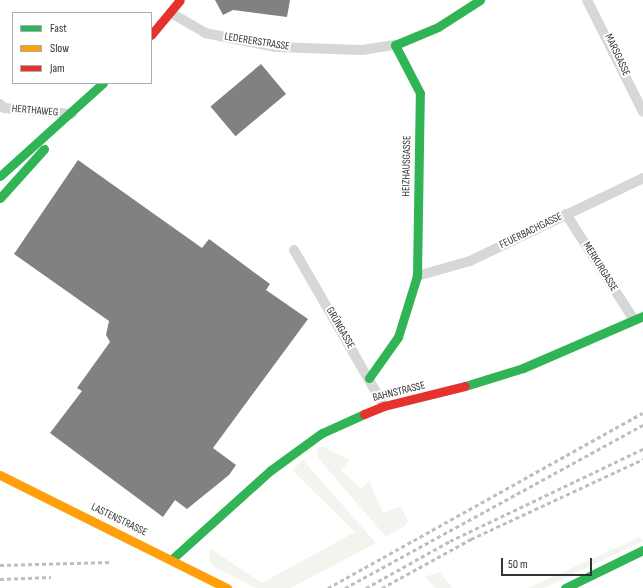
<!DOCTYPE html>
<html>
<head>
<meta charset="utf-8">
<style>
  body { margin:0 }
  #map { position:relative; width:643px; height:588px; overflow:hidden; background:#fff; font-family:"Sofia Sans Condensed",sans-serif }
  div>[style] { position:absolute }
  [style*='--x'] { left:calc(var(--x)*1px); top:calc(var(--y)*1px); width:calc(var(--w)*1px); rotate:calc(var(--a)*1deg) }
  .green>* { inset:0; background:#f1f5ed }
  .building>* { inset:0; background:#818181; transform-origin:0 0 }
  .street>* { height:10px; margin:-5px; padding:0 5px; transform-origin:5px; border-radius:5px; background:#d7d7d7 }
  .fast>* { height:9px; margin:-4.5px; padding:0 4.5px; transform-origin:4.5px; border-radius:4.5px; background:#30b455 }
  .slow>* { height:9px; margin:-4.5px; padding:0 4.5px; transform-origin:4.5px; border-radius:4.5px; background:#ff9f0a }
  .jam>* { height:9px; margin:-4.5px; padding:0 4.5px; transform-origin:4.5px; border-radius:4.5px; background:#e5322d }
  .rail>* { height:3px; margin-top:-1.5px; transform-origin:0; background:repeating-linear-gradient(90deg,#bebebe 0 4px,transparent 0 7px) }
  span { translate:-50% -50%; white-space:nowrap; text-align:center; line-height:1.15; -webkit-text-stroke:4px #fff; paint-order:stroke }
  .street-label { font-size:11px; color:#333 }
  .legend { position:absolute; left:12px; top:12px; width:140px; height:72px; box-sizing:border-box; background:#fff; border:1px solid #adadad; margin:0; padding:5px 7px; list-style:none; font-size:12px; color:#333 }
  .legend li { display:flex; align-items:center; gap:8px; height:20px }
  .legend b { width:20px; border:1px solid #adadad }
  .scale { position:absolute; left:501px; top:558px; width:91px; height:18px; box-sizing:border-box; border:2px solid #333; border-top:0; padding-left:5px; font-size:12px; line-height:14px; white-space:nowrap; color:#333; -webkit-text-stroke:3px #fff; paint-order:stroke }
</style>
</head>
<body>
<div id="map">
  <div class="green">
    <i style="clip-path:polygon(323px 447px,350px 460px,341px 470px,361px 489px,369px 481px,383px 513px,401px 506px,408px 522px,405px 526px,386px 537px,319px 459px,317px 448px)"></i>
    <i style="clip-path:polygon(303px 460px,376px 543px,291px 588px,256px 588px,216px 568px,209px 561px,210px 548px,262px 583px,355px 532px,292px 470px)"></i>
    <i style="clip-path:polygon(640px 537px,643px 541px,544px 588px,528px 588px)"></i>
    <i style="clip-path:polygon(439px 572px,453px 588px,436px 588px,425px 577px)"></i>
  </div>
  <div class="building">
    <i style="clip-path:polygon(215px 0,290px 0,287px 17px,233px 10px,223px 15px)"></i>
    <i style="left:261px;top:64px;width:39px;height:66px;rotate:50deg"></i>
    <i style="clip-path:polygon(78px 160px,202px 248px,209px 239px,270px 284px,266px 290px,308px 319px,213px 448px,236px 465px,229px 475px,187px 509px,175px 500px,163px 517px,50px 433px,82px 391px,77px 388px,110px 342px,106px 335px,109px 321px,14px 254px)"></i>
  </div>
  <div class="street">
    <i style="--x:587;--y:0;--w:125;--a:63.4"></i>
    <i style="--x:171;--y:13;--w:39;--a:30"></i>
    <i style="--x:205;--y:33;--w:71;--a:11.3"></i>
    <i style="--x:275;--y:47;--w:87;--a:2"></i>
    <i style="--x:362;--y:50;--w:33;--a:-9"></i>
    <i style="--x:0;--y:104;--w:6;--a:45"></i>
    <i style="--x:4;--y:108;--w:68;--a:5"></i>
    <i style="--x:566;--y:214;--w:126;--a:57.3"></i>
    <i style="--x:294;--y:250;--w:180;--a:60"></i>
    <i style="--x:417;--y:276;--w:55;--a:-15.8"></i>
    <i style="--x:470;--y:261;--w:192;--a:-25.6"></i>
  </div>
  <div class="fast">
    <i style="--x:0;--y:176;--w:139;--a:-42.1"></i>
    <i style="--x:0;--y:198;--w:66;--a:-48.1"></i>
    <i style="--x:369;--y:378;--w:50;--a:-54.7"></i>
    <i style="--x:398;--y:337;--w:64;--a:-72.7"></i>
    <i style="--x:417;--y:276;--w:183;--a:-89.1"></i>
    <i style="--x:420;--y:93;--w:54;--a:-117.5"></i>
    <i style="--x:395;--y:45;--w:47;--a:-22.7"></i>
    <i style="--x:438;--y:27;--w:50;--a:-32.7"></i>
    <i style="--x:465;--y:386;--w:61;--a:-17.2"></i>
    <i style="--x:523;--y:368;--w:131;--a:-23.4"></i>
    <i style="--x:172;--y:559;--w:133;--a:-42"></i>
    <i style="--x:271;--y:470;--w:63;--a:-36"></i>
    <i style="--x:322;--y:433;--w:46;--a:-24.3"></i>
    <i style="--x:565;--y:588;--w:87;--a:-26"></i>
  </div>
  <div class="slow">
    <i style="--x:0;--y:475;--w:254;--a:26.5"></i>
  </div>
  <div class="jam">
    <i style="--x:151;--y:35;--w:45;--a:-50.4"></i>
    <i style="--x:364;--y:414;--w:22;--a:-22"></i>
    <i style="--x:384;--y:406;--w:83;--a:-13.9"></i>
  </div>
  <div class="rail">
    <i style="--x:0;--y:565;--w:111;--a:-1.5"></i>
    <i style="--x:0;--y:579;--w:51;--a:-2.2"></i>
    <i style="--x:328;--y:588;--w:360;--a:-29.1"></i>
    <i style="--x:345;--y:588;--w:340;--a:-28.7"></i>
    <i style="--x:366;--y:588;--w:96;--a:-29.2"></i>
    <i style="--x:450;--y:541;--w:214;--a:-25.5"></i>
    <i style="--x:382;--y:588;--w:102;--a:-28.8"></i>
    <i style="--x:471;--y:539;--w:190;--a:-24.9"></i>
  </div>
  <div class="street-label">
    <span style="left:257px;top:42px;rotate:9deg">LEDERERSTRASSE</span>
    <span style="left:617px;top:55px;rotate:65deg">MARSGASSE</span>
    <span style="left:35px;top:111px;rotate:5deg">HERTHAWEG</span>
    <span style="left:407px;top:166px;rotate:-89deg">HEIZHAUSGASSE</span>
    <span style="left:531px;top:231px;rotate:-26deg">FEUERBACHGASSE</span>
    <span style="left:600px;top:267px;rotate:58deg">MERKURGASSE</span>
    <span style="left:340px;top:328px;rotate:60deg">GRÜNGASSE</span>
    <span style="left:399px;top:392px;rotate:-14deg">BAHNSTRASSE</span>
    <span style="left:119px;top:520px;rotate:26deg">LASTENSTRASSE</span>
  </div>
  <ul class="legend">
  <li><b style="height:5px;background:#30b455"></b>Fast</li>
  <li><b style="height:5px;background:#ff9f0a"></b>Slow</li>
  <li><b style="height:5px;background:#e5322d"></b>Jam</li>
  </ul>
  <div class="scale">50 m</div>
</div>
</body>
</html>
